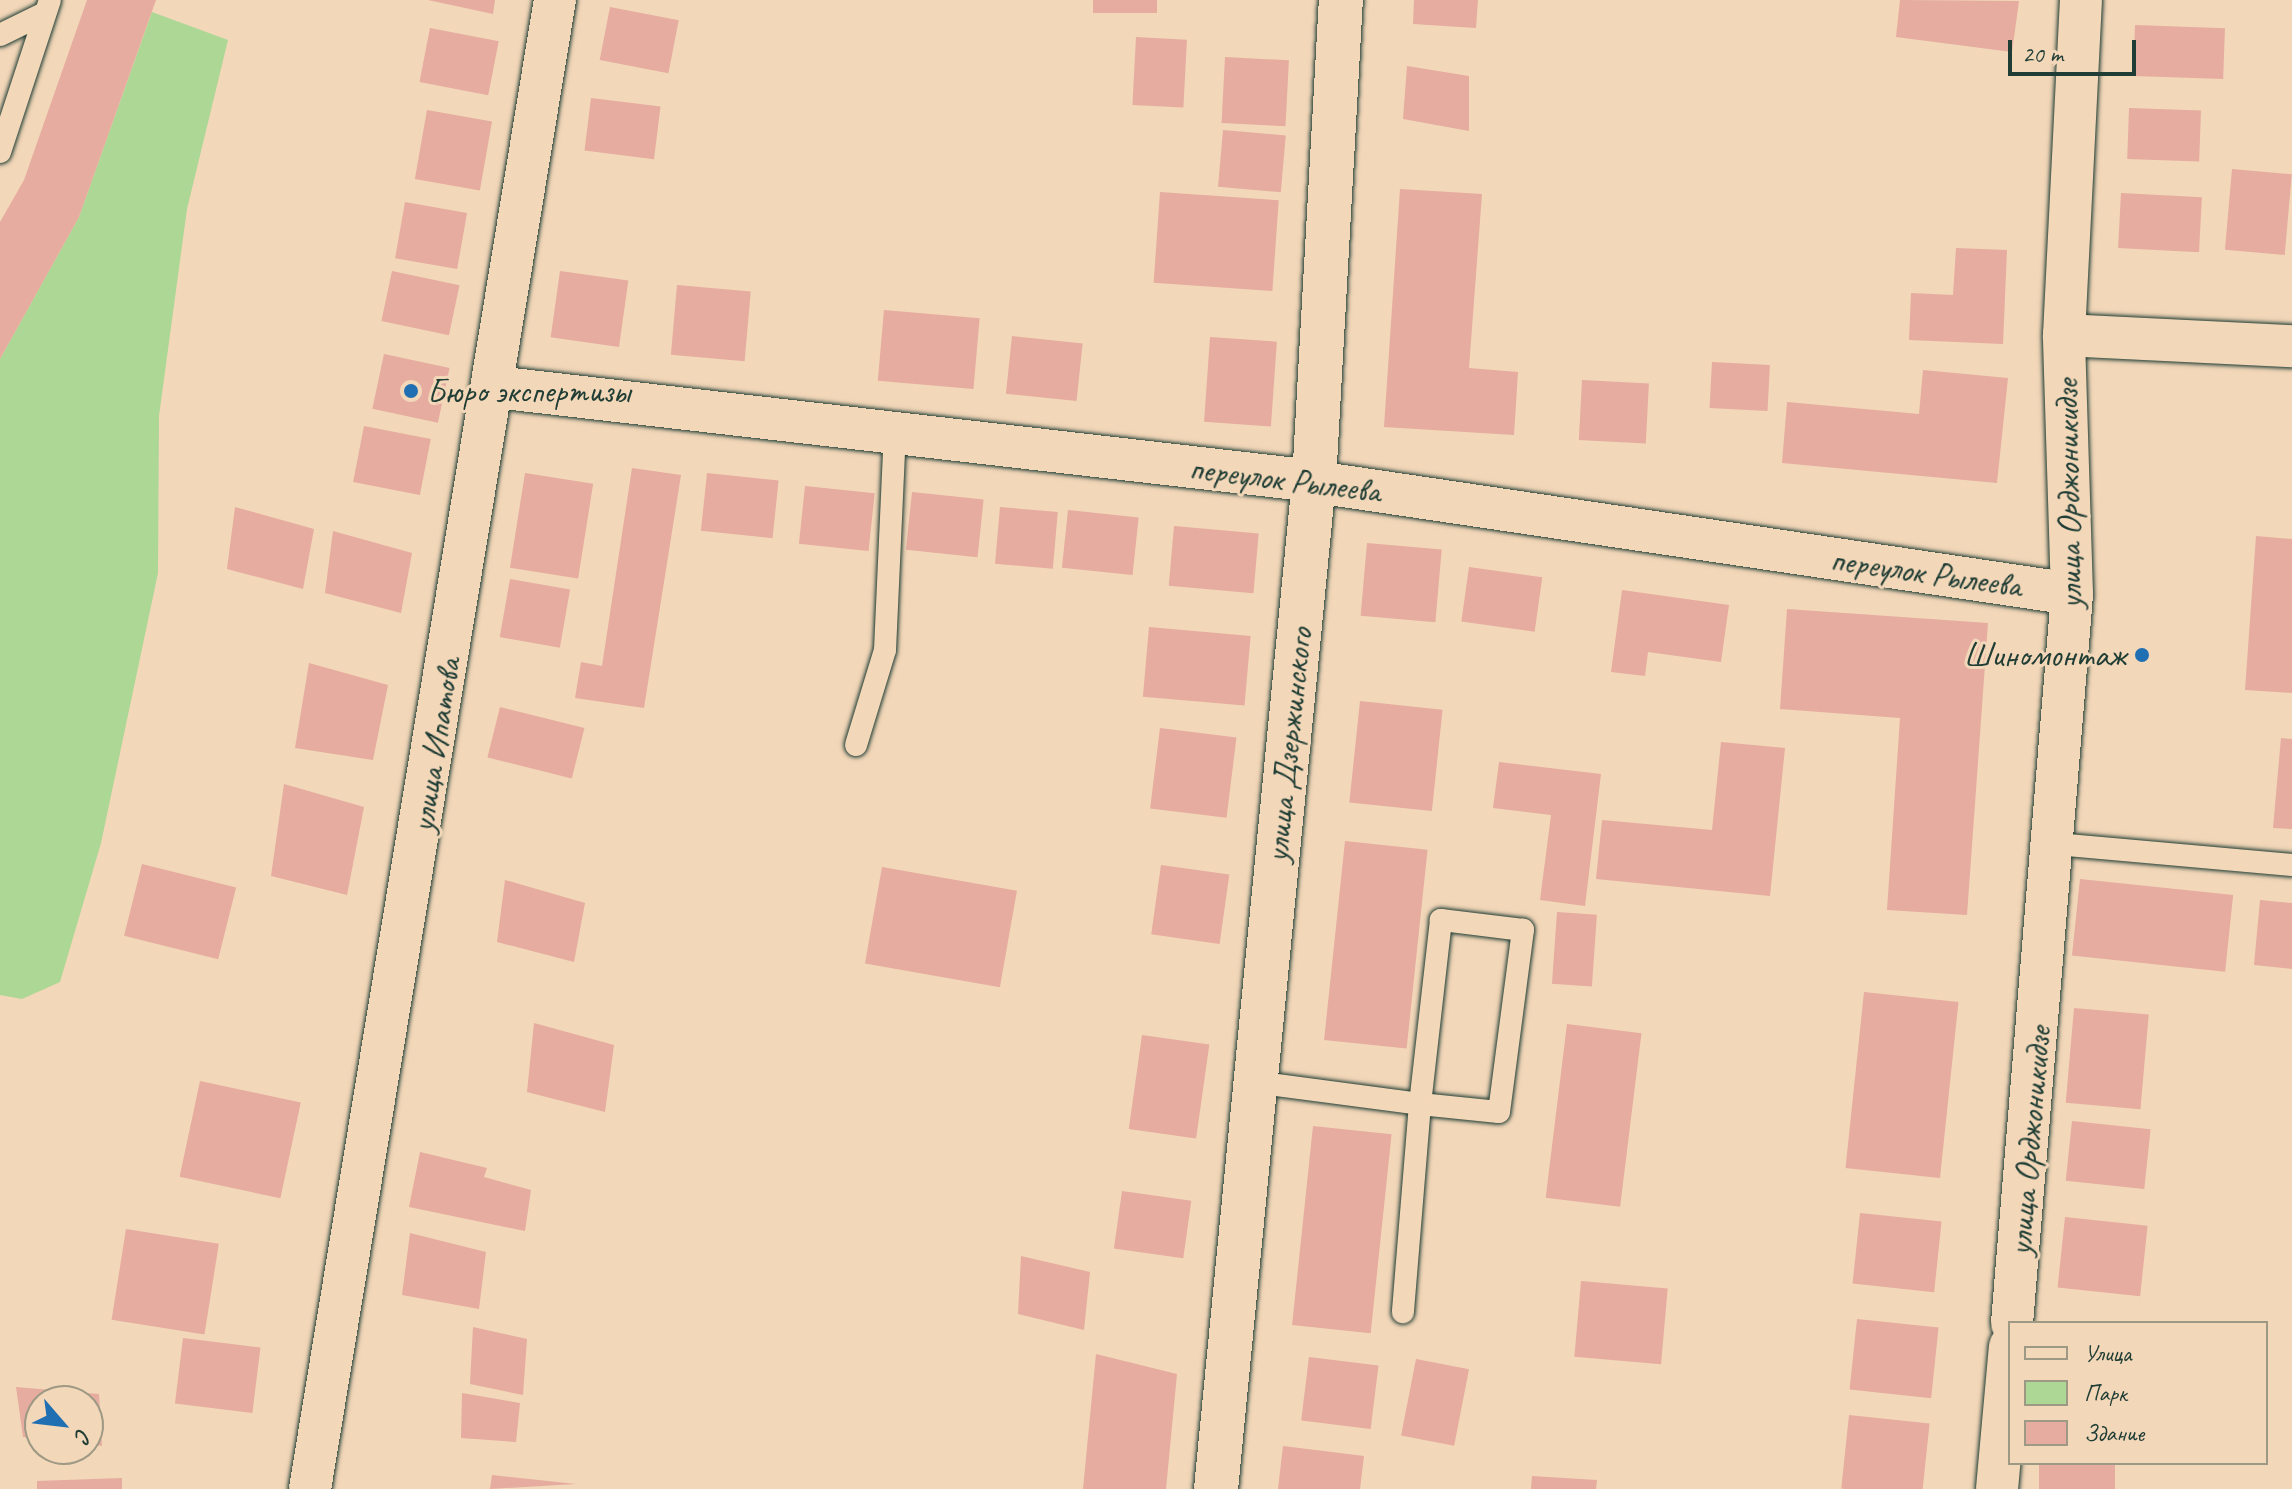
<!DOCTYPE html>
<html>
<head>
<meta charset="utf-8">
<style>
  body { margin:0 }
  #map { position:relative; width:2292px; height:1489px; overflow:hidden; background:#f3d7b9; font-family:Caveat,sans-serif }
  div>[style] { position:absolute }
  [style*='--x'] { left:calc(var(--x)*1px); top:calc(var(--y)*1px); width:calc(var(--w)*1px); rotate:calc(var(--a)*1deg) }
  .green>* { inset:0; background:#acd795 }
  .building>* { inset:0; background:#e5ac9f; transform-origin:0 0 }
  .roads { filter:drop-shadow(0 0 2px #1f3d34) drop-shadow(0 0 2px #1f3d34) }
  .lane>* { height:22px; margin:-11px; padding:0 11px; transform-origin:11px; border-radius:11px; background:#f3d7b9 }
  .street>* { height:42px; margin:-21px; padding:0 21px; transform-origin:21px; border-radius:21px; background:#f3d7b9 }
  .secondary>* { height:44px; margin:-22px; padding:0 22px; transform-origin:22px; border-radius:22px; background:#f3d7b9 }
  .dots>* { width:22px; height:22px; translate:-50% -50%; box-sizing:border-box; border:4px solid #f3d7b9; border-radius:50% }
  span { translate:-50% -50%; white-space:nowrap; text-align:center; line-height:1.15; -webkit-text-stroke:6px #f3d7b9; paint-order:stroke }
  .poi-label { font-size:34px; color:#1f3d34 }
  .left { translate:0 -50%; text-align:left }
  .right { translate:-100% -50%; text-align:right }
  .street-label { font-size:34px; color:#1f3d34 }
  .legend { position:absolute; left:2008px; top:1321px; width:260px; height:144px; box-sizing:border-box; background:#f3d7b9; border:2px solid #9e9984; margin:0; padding:10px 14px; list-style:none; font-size:24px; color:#1f3d34 }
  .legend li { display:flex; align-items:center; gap:16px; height:40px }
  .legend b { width:40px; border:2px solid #9e9984 }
  .north { position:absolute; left:24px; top:1385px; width:80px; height:80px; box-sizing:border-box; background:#f3d7b9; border:2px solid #9e9984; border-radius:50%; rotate:118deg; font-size:22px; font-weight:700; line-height:32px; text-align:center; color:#1f3d34 }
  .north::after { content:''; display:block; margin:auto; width:28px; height:36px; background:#1f6fb2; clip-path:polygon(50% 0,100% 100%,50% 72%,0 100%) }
  .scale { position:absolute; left:2008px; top:40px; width:128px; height:36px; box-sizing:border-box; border:4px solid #1f3d34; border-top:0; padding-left:10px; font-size:24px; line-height:28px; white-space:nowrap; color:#1f3d34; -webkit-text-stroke:6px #f3d7b9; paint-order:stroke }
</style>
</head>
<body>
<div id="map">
  <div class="green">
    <i style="clip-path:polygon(152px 12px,228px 40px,187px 209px,159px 416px,158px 573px,101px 843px,60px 982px,22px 999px,0 995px,0 359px,79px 217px)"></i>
  </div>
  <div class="building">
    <i style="clip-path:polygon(87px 0,156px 0,79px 217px,0 359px,0 222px,24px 180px)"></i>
    <i style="clip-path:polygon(428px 0,495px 0,493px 14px)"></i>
    <i style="left:1093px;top:0;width:64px;height:13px"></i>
    <i style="clip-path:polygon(1414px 0,1478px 0,1476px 28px,1413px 24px)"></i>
    <i style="clip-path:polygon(1900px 0,2019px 1px,2012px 52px,1896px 37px)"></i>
    <i style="left:610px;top:7px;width:70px;height:54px;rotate:11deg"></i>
    <i style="left:2135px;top:25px;width:90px;height:51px;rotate:2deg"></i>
    <i style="left:430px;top:28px;width:70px;height:55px;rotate:11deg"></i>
    <i style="left:1136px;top:37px;width:51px;height:68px;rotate:3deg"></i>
    <i style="left:1225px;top:57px;width:64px;height:66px;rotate:3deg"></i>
    <i style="clip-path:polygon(1407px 66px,1469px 76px,1469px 131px,1403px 119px)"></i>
    <i style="left:591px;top:98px;width:70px;height:53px;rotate:7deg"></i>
    <i style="left:2129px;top:108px;width:72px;height:51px;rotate:2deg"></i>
    <i style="left:427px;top:110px;width:66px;height:70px;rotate:10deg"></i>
    <i style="left:1223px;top:130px;width:63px;height:57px;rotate:5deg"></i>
    <i style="left:2232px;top:169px;width:60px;height:81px;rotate:5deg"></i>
    <i style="clip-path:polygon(1400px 189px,1482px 194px,1469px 368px,1518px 372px,1514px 435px,1384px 427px)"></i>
    <i style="left:1160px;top:192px;width:119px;height:91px;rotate:4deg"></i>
    <i style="left:2121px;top:193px;width:81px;height:55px;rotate:3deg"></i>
    <i style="left:405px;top:202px;width:63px;height:57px;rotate:10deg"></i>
    <i style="clip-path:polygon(1956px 248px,2007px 250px,2003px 344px,1909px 340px,1911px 293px,1953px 295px)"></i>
    <i style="left:392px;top:271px;width:69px;height:51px;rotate:12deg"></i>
    <i style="left:560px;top:271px;width:69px;height:67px;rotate:8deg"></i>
    <i style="left:677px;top:285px;width:74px;height:70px;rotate:5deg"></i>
    <i style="left:884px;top:310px;width:96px;height:71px;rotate:5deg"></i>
    <i style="left:1012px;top:336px;width:71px;height:58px;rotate:6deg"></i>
    <i style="left:1210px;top:337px;width:67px;height:85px;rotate:4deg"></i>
    <i style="left:384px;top:354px;width:67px;height:56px;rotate:12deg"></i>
    <i style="left:1712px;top:362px;width:58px;height:46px;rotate:3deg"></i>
    <i style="clip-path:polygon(1923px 370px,2008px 378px,1997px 483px,1782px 463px,1787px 402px,1919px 414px)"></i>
    <i style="left:1582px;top:380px;width:67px;height:60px;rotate:3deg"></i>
    <i style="left:364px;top:426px;width:68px;height:57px;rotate:11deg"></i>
    <i style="clip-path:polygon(632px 468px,681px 475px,644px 708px,575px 698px,581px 662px,602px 666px)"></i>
    <i style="left:525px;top:473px;width:69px;height:96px;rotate:9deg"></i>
    <i style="left:707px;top:473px;width:72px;height:58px;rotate:6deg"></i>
    <i style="left:805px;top:486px;width:70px;height:58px;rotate:6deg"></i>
    <i style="left:912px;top:492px;width:72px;height:58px;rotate:6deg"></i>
    <i style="clip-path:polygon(235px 507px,314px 529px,303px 589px,227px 569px)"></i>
    <i style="left:1000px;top:507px;width:58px;height:57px;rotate:5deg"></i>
    <i style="left:1068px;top:510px;width:71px;height:58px;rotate:6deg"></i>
    <i style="left:1174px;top:526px;width:85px;height:60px;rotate:5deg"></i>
    <i style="clip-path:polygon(333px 531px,412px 553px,401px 613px,325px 593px)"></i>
    <i style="clip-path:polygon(2256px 536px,2292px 539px,2292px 693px,2245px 690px)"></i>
    <i style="left:1367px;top:543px;width:75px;height:73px;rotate:5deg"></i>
    <i style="left:1469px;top:567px;width:74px;height:55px;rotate:8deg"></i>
    <i style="left:510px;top:579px;width:61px;height:59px;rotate:10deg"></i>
    <i style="clip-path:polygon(1622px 590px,1729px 605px,1721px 662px,1648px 652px,1645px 676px,1611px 672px)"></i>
    <i style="clip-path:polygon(1787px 609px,1988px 623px,1967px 915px,1887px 910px,1900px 718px,1780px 709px)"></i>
    <i style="left:1149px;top:627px;width:102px;height:70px;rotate:5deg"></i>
    <i style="clip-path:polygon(309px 663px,388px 685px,373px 760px,295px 748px)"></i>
    <i style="left:1360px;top:701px;width:83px;height:102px;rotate:6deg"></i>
    <i style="left:500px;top:707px;width:87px;height:52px;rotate:14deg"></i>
    <i style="left:1160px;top:728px;width:77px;height:81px;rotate:7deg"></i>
    <i style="clip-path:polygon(2281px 738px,2292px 739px,2292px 829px,2273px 828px)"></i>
    <i style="clip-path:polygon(1721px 742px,1785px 748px,1770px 896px,1596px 879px,1602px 820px,1712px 830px)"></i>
    <i style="clip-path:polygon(1499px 762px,1601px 774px,1585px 906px,1540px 900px,1551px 815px,1493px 808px)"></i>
    <i style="clip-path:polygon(284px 784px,364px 807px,347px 895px,271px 876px)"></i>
    <i style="left:1345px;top:841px;width:83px;height:200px;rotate:6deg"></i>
    <i style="left:142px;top:864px;width:97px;height:74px;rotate:14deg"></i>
    <i style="left:1161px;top:865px;width:69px;height:70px;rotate:8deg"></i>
    <i style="left:882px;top:867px;width:137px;height:98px;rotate:10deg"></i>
    <i style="left:2080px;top:879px;width:154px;height:77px;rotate:6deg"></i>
    <i style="clip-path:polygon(505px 880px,585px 903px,574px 962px,497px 942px)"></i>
    <i style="clip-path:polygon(2260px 900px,2292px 903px,2292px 969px,2254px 965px)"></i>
    <i style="left:1557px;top:912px;width:40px;height:72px;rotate:4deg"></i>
    <i style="left:1864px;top:992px;width:95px;height:177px;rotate:6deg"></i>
    <i style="left:2074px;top:1008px;width:75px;height:95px;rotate:5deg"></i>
    <i style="clip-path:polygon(534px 1023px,614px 1045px,605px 1112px,527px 1092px)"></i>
    <i style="left:1567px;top:1024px;width:75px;height:175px;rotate:7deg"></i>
    <i style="left:1142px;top:1035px;width:68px;height:95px;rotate:8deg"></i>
    <i style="left:200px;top:1081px;width:103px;height:98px;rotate:12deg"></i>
    <i style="left:2072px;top:1121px;width:79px;height:60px;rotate:6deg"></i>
    <i style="left:1313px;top:1126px;width:79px;height:200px;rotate:6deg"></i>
    <i style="clip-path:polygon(420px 1152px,487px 1168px,484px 1177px,531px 1190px,525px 1231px,409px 1207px)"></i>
    <i style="left:1122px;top:1191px;width:70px;height:58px;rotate:8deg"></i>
    <i style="left:1860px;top:1213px;width:82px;height:71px;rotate:6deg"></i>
    <i style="left:2065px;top:1217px;width:83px;height:71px;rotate:6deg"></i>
    <i style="left:126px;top:1229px;width:94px;height:92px;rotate:9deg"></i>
    <i style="clip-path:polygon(410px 1233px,486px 1252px,479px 1309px,402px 1295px)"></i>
    <i style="clip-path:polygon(1021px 1256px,1090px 1272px,1084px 1330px,1018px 1314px)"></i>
    <i style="left:1581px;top:1281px;width:87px;height:76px;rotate:5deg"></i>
    <i style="left:1857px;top:1319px;width:82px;height:71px;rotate:6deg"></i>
    <i style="clip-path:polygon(473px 1327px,527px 1339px,523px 1395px,470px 1384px)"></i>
    <i style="left:183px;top:1338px;width:78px;height:66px;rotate:7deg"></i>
    <i style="clip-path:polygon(1096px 1354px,1177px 1374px,1166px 1489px,1083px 1489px)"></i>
    <i style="left:1309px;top:1357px;width:70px;height:64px;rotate:7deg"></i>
    <i style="left:1416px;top:1359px;width:54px;height:78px;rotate:11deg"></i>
    <i style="clip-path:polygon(16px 1387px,99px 1394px,102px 1446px,88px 1444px,88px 1401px,40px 1401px,40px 1438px,23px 1437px)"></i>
    <i style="clip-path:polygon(462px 1393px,520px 1403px,516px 1442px,461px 1438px)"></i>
    <i style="left:1849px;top:1415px;width:81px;height:74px;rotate:6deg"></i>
    <i style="clip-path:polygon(1283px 1446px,1364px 1456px,1360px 1489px,1278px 1489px)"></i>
    <i style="left:2039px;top:1463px;width:76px;height:26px"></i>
    <i style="clip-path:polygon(492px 1475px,576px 1484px,490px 1489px)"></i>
    <i style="clip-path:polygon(1532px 1476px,1597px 1480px,1596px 1489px,1531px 1489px)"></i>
    <i style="clip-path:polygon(122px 1478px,122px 1489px,37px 1489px,37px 1481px)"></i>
  </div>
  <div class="roads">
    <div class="lane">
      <i style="--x:0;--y:35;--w:50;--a:-26.1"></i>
      <i style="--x:0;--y:152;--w:160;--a:-71.8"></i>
      <i style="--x:856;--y:745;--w:99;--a:-73"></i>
      <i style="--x:885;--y:650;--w:218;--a:-87.4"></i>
      <i style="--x:2056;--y:844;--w:237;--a:5.1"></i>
      <i style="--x:1254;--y:1082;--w:167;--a:7.5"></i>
      <i style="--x:1420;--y:1104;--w:79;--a:5.8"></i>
      <i style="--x:1499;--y:1112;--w:184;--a:-82.5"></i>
      <i style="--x:1523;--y:930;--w:83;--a:-173"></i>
      <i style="--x:1441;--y:920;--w:185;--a:96.5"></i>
      <i style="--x:1420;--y:1104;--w:209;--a:94.7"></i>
    </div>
    <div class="street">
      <i style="--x:2064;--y:335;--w:228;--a:2.8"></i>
      <i style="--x:495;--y:387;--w:806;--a:6.55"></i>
      <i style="--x:1296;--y:479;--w:784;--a:8.43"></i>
      <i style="--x:2012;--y:1323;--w:731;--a:-85.29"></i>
      <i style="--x:2072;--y:594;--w:259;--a:-91.8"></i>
      <i style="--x:2064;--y:335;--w:335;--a:-87.1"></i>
      <i style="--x:310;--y:1489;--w:1509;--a:-80.66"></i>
      <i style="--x:1997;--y:1489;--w:143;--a:-84.8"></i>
    </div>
    <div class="secondary">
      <i style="--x:1216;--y:1489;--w:1013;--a:-84.45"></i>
      <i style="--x:1314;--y:481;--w:482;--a:-86.8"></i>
    </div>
  </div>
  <div class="dots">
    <i style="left:411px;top:391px;background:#1f6fb2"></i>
    <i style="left:2142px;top:655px;background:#1f6fb2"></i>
  </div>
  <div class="poi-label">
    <span class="left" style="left:427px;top:391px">Бюро экспертизы</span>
    <span class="right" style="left:2126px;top:655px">Шиномонтаж</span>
  </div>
  <div class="street-label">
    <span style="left:1285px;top:479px;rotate:7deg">переулок Рылеева</span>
    <span style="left:2068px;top:494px;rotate:-91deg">улица Орджоникидзе</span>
    <span style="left:1926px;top:572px;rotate:8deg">переулок Рылеева</span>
    <span style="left:435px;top:745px;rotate:-81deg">улица Ипатова</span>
    <span style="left:1288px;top:745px;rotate:-84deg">улица Дзержинского</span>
    <span style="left:2029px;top:1141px;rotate:-85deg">улица Орджоникидзе</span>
  </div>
  <ul class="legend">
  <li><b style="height:10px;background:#f3d7b9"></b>Улица</li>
  <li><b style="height:22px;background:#acd795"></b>Парк</li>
  <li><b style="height:22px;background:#e5ac9f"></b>Здание</li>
  </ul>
  <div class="north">С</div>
  <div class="scale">20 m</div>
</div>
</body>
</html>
